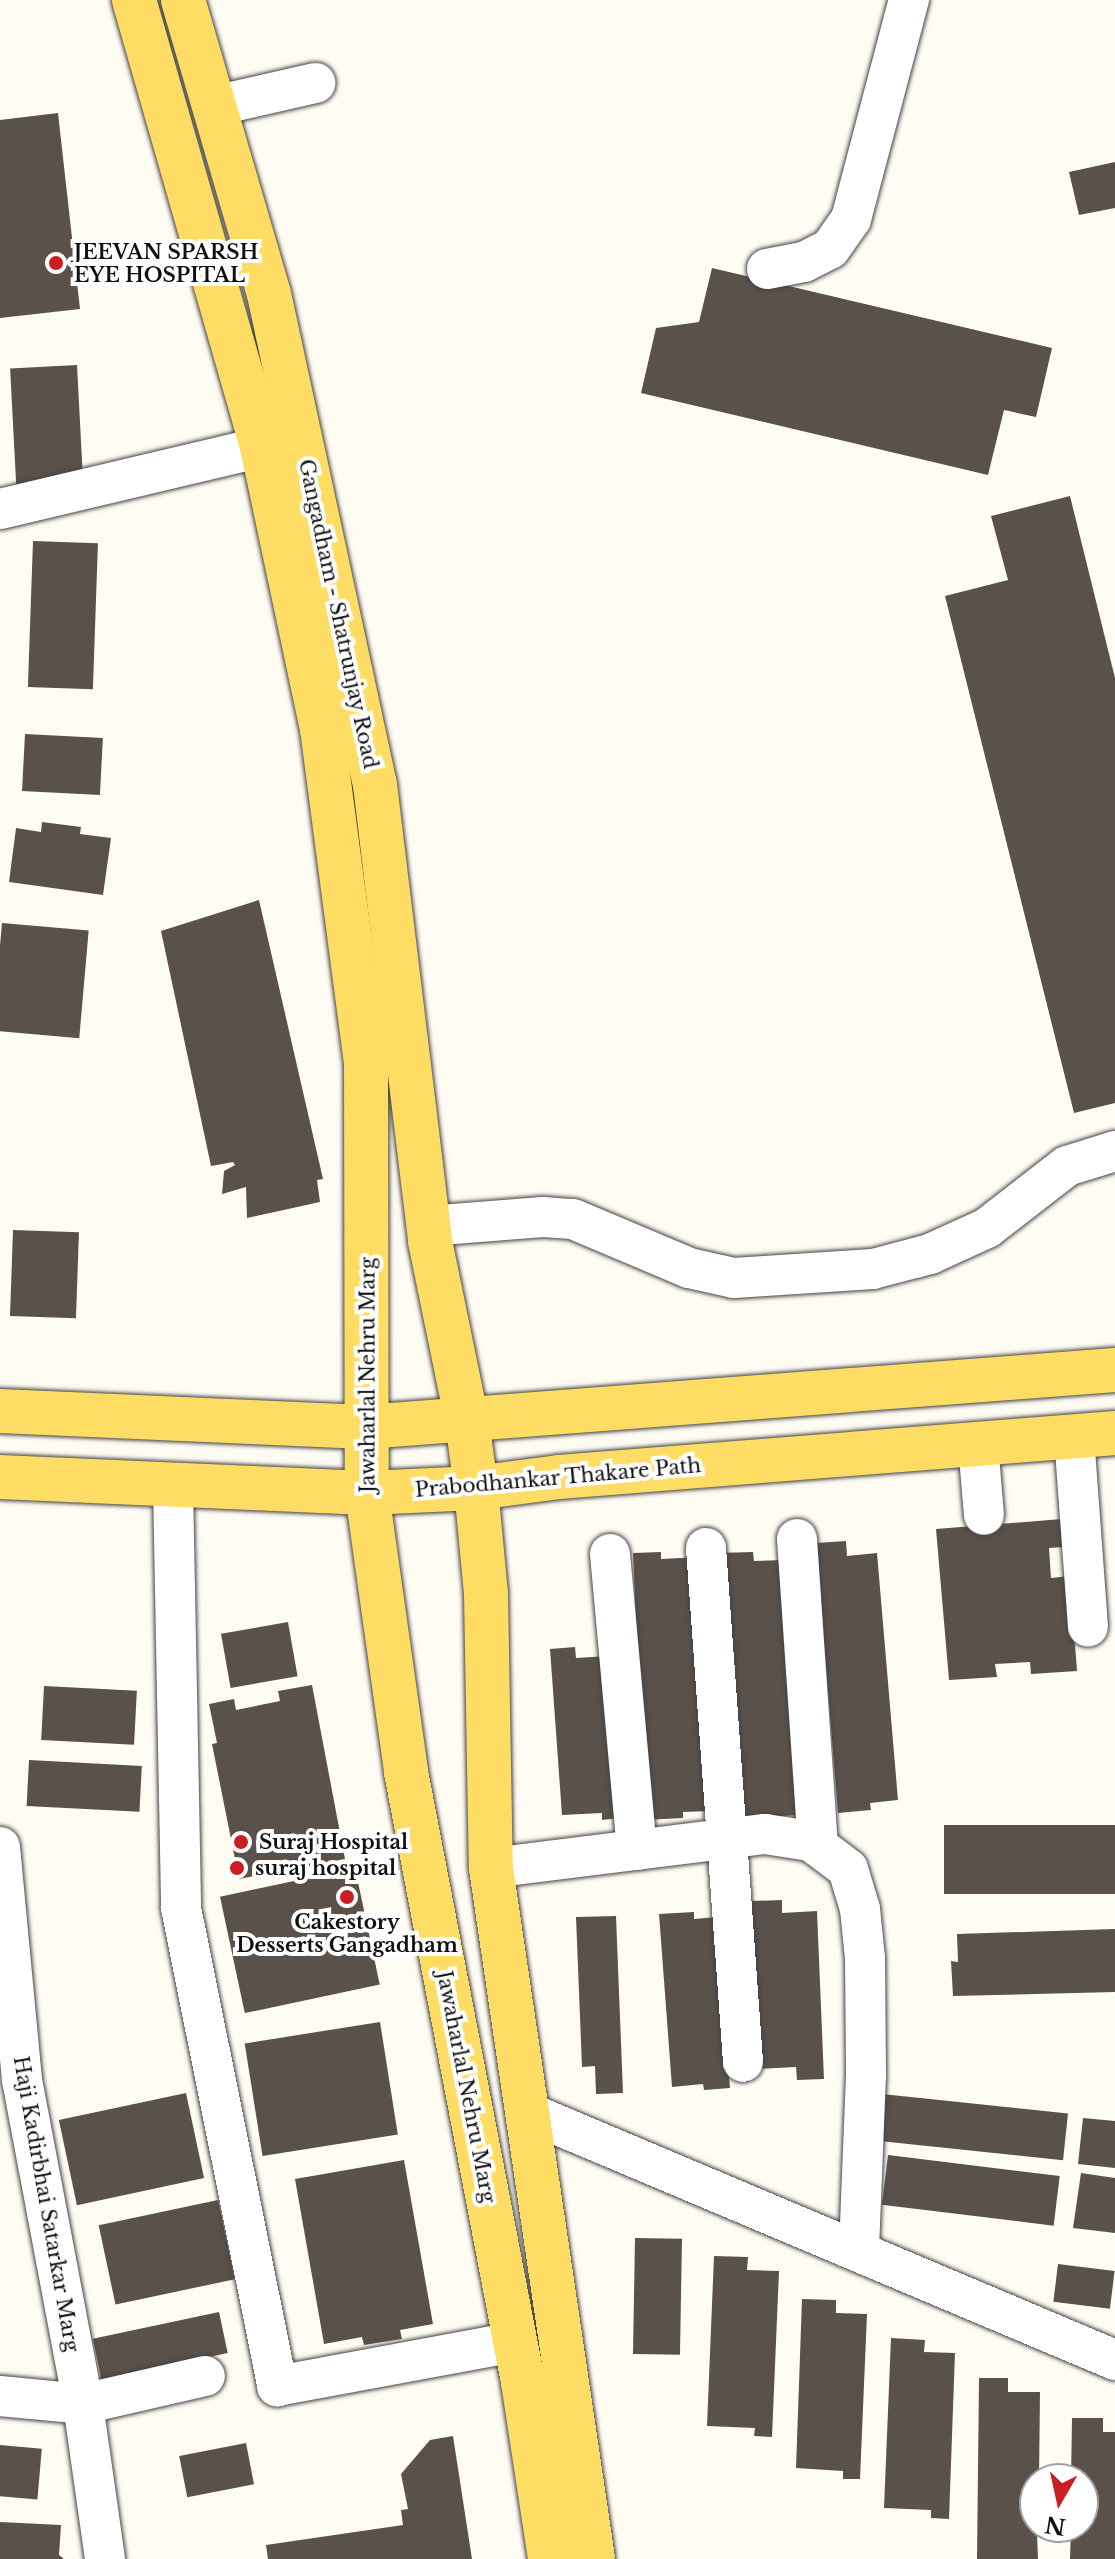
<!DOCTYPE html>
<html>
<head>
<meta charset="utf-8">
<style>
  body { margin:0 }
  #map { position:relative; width:1115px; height:2559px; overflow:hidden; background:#fffdf3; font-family:"Libre Baskerville",serif }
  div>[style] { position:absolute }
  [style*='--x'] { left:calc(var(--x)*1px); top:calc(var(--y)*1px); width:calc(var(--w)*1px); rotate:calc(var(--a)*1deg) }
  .building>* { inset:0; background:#5a514b; transform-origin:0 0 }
  .roads { filter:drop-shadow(0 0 2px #434343) drop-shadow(0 0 2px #434343) }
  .minor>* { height:40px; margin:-20px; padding:0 20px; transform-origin:20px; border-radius:20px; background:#fff }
  .major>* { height:44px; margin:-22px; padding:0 22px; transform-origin:22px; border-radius:22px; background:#ffdc63 }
  .dots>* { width:22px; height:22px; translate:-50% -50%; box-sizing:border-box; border:4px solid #fff; border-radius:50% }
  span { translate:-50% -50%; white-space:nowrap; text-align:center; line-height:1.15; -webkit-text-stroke:8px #fff; paint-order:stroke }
  .poi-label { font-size:20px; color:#101010; font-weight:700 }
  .left { translate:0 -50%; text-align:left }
  .street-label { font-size:20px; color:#101010 }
  .north { position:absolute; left:1019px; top:2463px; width:80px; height:80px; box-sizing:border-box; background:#fff; border:2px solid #9f9f9f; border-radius:50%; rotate:189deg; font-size:22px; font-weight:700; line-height:32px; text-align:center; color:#101010 }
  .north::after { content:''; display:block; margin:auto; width:28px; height:36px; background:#cb1d23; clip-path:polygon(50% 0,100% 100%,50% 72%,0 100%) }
</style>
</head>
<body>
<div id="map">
  <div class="building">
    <i style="clip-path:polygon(58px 113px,80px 309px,0 318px,0 120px)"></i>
    <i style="clip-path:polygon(1115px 162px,1115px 208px,1079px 215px,1069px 172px)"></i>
    <i style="clip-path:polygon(712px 268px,1052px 348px,1036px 417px,1004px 410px,988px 475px,641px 393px,656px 328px,699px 322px)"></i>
    <i style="left:77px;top:365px;width:117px;height:67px;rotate:87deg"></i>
    <i style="clip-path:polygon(1070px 496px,1115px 678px,1115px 1103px,1074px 1113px,945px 596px,1008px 580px,991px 516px)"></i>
    <i style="left:33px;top:541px;width:65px;height:146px;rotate:2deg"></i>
    <i style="left:25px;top:734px;width:78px;height:57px;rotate:3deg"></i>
    <i style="clip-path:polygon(42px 822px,81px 827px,80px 834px,111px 838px,103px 895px,9px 882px,16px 828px,41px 832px)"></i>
    <i style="clip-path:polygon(259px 900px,323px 1179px,317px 1180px,320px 1202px,247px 1218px,246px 1187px,222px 1194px,224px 1171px,235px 1165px,233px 1162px,211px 1166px,161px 931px)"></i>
    <i style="left:2px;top:923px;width:87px;height:108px;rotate:5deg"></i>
    <i style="left:13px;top:1230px;width:66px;height:86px;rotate:2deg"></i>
    <i style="clip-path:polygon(1062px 1519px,1064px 1547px,1049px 1548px,1051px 1578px,1070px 1576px,1077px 1671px,1031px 1674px,1030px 1662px,995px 1664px,997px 1677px,949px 1680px,936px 1529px)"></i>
    <i style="clip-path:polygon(846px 1541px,847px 1556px,877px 1553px,898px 1800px,870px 1803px,871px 1810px,838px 1813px,816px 1543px)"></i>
    <i style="clip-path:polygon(661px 1552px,661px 1559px,700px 1557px,711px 1811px,683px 1812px,683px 1818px,645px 1820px,633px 1553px)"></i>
    <i style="clip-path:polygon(753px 1552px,754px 1561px,783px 1560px,798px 1815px,763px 1817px,733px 1826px,717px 1553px)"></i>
    <i style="left:288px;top:1622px;width:55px;height:68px;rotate:80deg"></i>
    <i style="clip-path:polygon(575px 1647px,576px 1658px,608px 1656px,619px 1818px,602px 1820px,602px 1813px,562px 1815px,550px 1649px)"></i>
    <i style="clip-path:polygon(312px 1685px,345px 1859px,239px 1879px,212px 1744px,217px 1743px,209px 1704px,234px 1699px,236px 1710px,280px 1701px,278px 1691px)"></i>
    <i style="left:44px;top:1686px;width:93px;height:54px;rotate:3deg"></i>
    <i style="left:29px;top:1760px;width:113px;height:46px;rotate:3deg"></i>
    <i style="left:1115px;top:1825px;width:69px;height:171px;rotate:90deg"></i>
    <i style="left:355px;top:1868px;width:119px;height:138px;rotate:78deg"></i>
    <i style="clip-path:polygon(782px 1900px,782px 1913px,817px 1911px,824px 2079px,797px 2080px,796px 2067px,759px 2069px,751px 1901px)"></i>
    <i style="clip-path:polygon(694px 1912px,694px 1919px,717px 1917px,730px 2088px,704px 2090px,703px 2084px,672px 2087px,659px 1914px)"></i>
    <i style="clip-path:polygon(616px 1916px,623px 2093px,596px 2094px,595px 2066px,582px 2067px,576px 1917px)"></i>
    <i style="clip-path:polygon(1115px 1929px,1115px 1992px,953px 1996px,951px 1961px,958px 1962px,957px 1934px)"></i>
    <i style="left:380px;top:2022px;width:114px;height:137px;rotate:81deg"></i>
    <i style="left:186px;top:2093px;width:87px;height:130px;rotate:78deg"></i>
    <i style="left:882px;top:2094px;width:187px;height:47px;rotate:6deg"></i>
    <i style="clip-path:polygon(1083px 2118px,1115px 2121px,1115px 2168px,1078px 2164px)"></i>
    <i style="left:888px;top:2155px;width:173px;height:50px;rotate:7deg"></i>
    <i style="clip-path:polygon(404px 2160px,433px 2324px,400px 2330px,402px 2339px,364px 2345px,362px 2337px,324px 2344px,295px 2179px)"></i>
    <i style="clip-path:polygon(1081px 2173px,1115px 2178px,1115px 2233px,1073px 2228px)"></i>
    <i style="left:218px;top:2200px;width:81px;height:122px;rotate:78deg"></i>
    <i style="left:635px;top:2238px;width:47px;height:116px;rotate:1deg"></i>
    <i style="clip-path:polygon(714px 2256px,748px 2257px,747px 2270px,779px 2271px,772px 2437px,754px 2436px,755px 2428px,707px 2426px)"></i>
    <i style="left:1058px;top:2264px;width:57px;height:38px;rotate:7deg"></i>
    <i style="clip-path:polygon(802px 2299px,836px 2300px,836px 2313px,867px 2314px,860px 2479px,843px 2479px,843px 2471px,796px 2468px)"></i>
    <i style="left:219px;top:2312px;width:42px;height:129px;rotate:78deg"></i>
    <i style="clip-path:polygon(891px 2338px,925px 2340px,924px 2352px,955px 2353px,949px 2519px,931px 2518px,931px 2510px,884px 2508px)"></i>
    <i style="clip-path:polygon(979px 2378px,1008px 2378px,1008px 2392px,1040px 2392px,1039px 2479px,1035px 2479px,1038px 2559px,977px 2559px)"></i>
    <i style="clip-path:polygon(1072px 2418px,1103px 2418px,1103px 2432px,1115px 2432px,1115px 2559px,1070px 2559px,1071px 2527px,1083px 2527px,1083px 2479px,1071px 2479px)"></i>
    <i style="clip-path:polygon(453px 2436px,472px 2559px,268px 2559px,266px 2545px,403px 2525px,401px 2510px,408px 2509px,401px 2474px,430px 2440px)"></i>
    <i style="left:246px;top:2443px;width:42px;height:68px;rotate:79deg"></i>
    <i style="left:0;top:2445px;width:42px;height:51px;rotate:5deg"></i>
    <i style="clip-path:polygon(0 2522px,61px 2525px,59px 2555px,64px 2559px,0 2559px)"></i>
  </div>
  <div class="roads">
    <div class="minor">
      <i style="--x:214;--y:106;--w:104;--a:-12.8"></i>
      <i style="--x:767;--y:269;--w:38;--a:-11"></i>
      <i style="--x:804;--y:262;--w:29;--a:-27"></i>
      <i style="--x:830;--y:249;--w:37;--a:-55"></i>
      <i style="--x:851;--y:219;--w:227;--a:-75.2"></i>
      <i style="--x:0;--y:509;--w:269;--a:-13.3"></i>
      <i style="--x:428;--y:1226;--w:115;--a:-4.5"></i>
      <i style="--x:543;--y:1217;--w:30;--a:4"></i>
      <i style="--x:573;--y:1219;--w:126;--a:22.9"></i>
      <i style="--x:689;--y:1268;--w:46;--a:12.5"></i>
      <i style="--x:734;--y:1278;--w:139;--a:-3.7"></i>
      <i style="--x:873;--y:1269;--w:59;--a:-14.7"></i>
      <i style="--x:930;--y:1254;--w:63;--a:-24.5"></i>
      <i style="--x:987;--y:1228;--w:101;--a:-37.8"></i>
      <i style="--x:1067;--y:1166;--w:50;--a:-17.4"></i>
      <i style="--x:1074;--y:1436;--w:191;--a:85.8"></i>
      <i style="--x:978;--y:1444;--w:71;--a:85.2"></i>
      <i style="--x:173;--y:1485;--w:423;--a:88.9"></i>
      <i style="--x:181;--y:1908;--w:488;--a:78.6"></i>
      <i style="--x:277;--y:2386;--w:242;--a:-10.5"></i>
      <i style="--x:797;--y:1539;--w:308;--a:86.1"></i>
      <i style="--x:706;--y:1548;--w:515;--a:85.88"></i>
      <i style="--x:610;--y:1554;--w:297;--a:84.8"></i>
      <i style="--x:0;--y:1847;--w:234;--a:84.6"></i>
      <i style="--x:22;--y:2080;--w:330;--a:79.3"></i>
      <i style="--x:83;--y:2404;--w:157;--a:81.9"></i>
      <i style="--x:491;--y:1868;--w:276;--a:-7.1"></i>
      <i style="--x:765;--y:1834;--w:47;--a:8.7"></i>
      <i style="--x:811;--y:1841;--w:46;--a:37.1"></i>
      <i style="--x:848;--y:1869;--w:42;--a:73.3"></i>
      <i style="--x:860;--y:1909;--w:49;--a:84.2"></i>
      <i style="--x:865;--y:1958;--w:117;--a:89.5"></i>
      <i style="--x:866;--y:2075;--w:177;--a:92.3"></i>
      <i style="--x:527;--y:2112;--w:638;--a:22.87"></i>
      <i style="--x:0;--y:2396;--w:83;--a:5.5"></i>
      <i style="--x:83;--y:2404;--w:125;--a:-12.9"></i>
    </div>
    <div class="major">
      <i style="--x:134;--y:0;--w:465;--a:74"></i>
      <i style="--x:262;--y:447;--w:288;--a:78"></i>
      <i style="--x:322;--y:729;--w:337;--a:82.5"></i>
      <i style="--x:366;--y:1063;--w:430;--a:89.9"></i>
      <i style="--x:367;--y:1493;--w:282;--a:82"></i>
      <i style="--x:406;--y:1772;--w:621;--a:79.14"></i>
      <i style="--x:523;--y:2382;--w:179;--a:81.3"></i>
      <i style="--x:183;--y:0;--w:306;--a:73.7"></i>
      <i style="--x:269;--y:294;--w:502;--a:77.82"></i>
      <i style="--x:375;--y:785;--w:459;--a:83.1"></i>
      <i style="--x:430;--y:1241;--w:184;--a:78.4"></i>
      <i style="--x:467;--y:1421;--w:68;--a:82.3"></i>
      <i style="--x:476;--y:1488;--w:105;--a:84.6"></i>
      <i style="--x:486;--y:1593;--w:275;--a:89"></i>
      <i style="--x:491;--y:1868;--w:698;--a:81.6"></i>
      <i style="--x:0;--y:1411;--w:365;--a:2.5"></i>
      <i style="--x:365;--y:1427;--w:752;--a:-4.35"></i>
      <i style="--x:0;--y:1477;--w:367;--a:2.5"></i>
      <i style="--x:367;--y:1493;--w:109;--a:-2.6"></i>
      <i style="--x:476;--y:1488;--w:84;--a:-7.5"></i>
      <i style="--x:559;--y:1477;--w:558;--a:-4.52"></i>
    </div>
  </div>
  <div class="dots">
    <i style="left:56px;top:263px;background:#cb1d23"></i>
    <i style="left:241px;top:1842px;background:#cb1d23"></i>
    <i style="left:237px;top:1868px;background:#cb1d23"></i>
    <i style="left:347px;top:1897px;background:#cb1d23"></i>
  </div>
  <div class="poi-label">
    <span class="left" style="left:74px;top:264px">JEEVAN SPARSH<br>EYE HOSPITAL</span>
    <span class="left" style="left:259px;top:1842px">Suraj Hospital</span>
    <span class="left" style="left:255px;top:1868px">suraj hospital</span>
    <span style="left:347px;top:1934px">Cakestory<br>Desserts Gangadham</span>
  </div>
  <div class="street-label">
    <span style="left:338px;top:614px;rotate:78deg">Gangadham - Shatrunjay Road</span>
    <span style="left:368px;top:1375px;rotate:-90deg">Jawaharlal Nehru Marg</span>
    <span style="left:558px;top:1478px;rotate:-5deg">Prabodhankar Thakare Path</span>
    <span style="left:466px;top:2087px;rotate:79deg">Jawaharlal Nehru Marg</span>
    <span style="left:46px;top:2204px;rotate:80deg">Haji Kadirbhai Satarkar Marg</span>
  </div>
  <div class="north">N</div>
</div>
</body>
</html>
